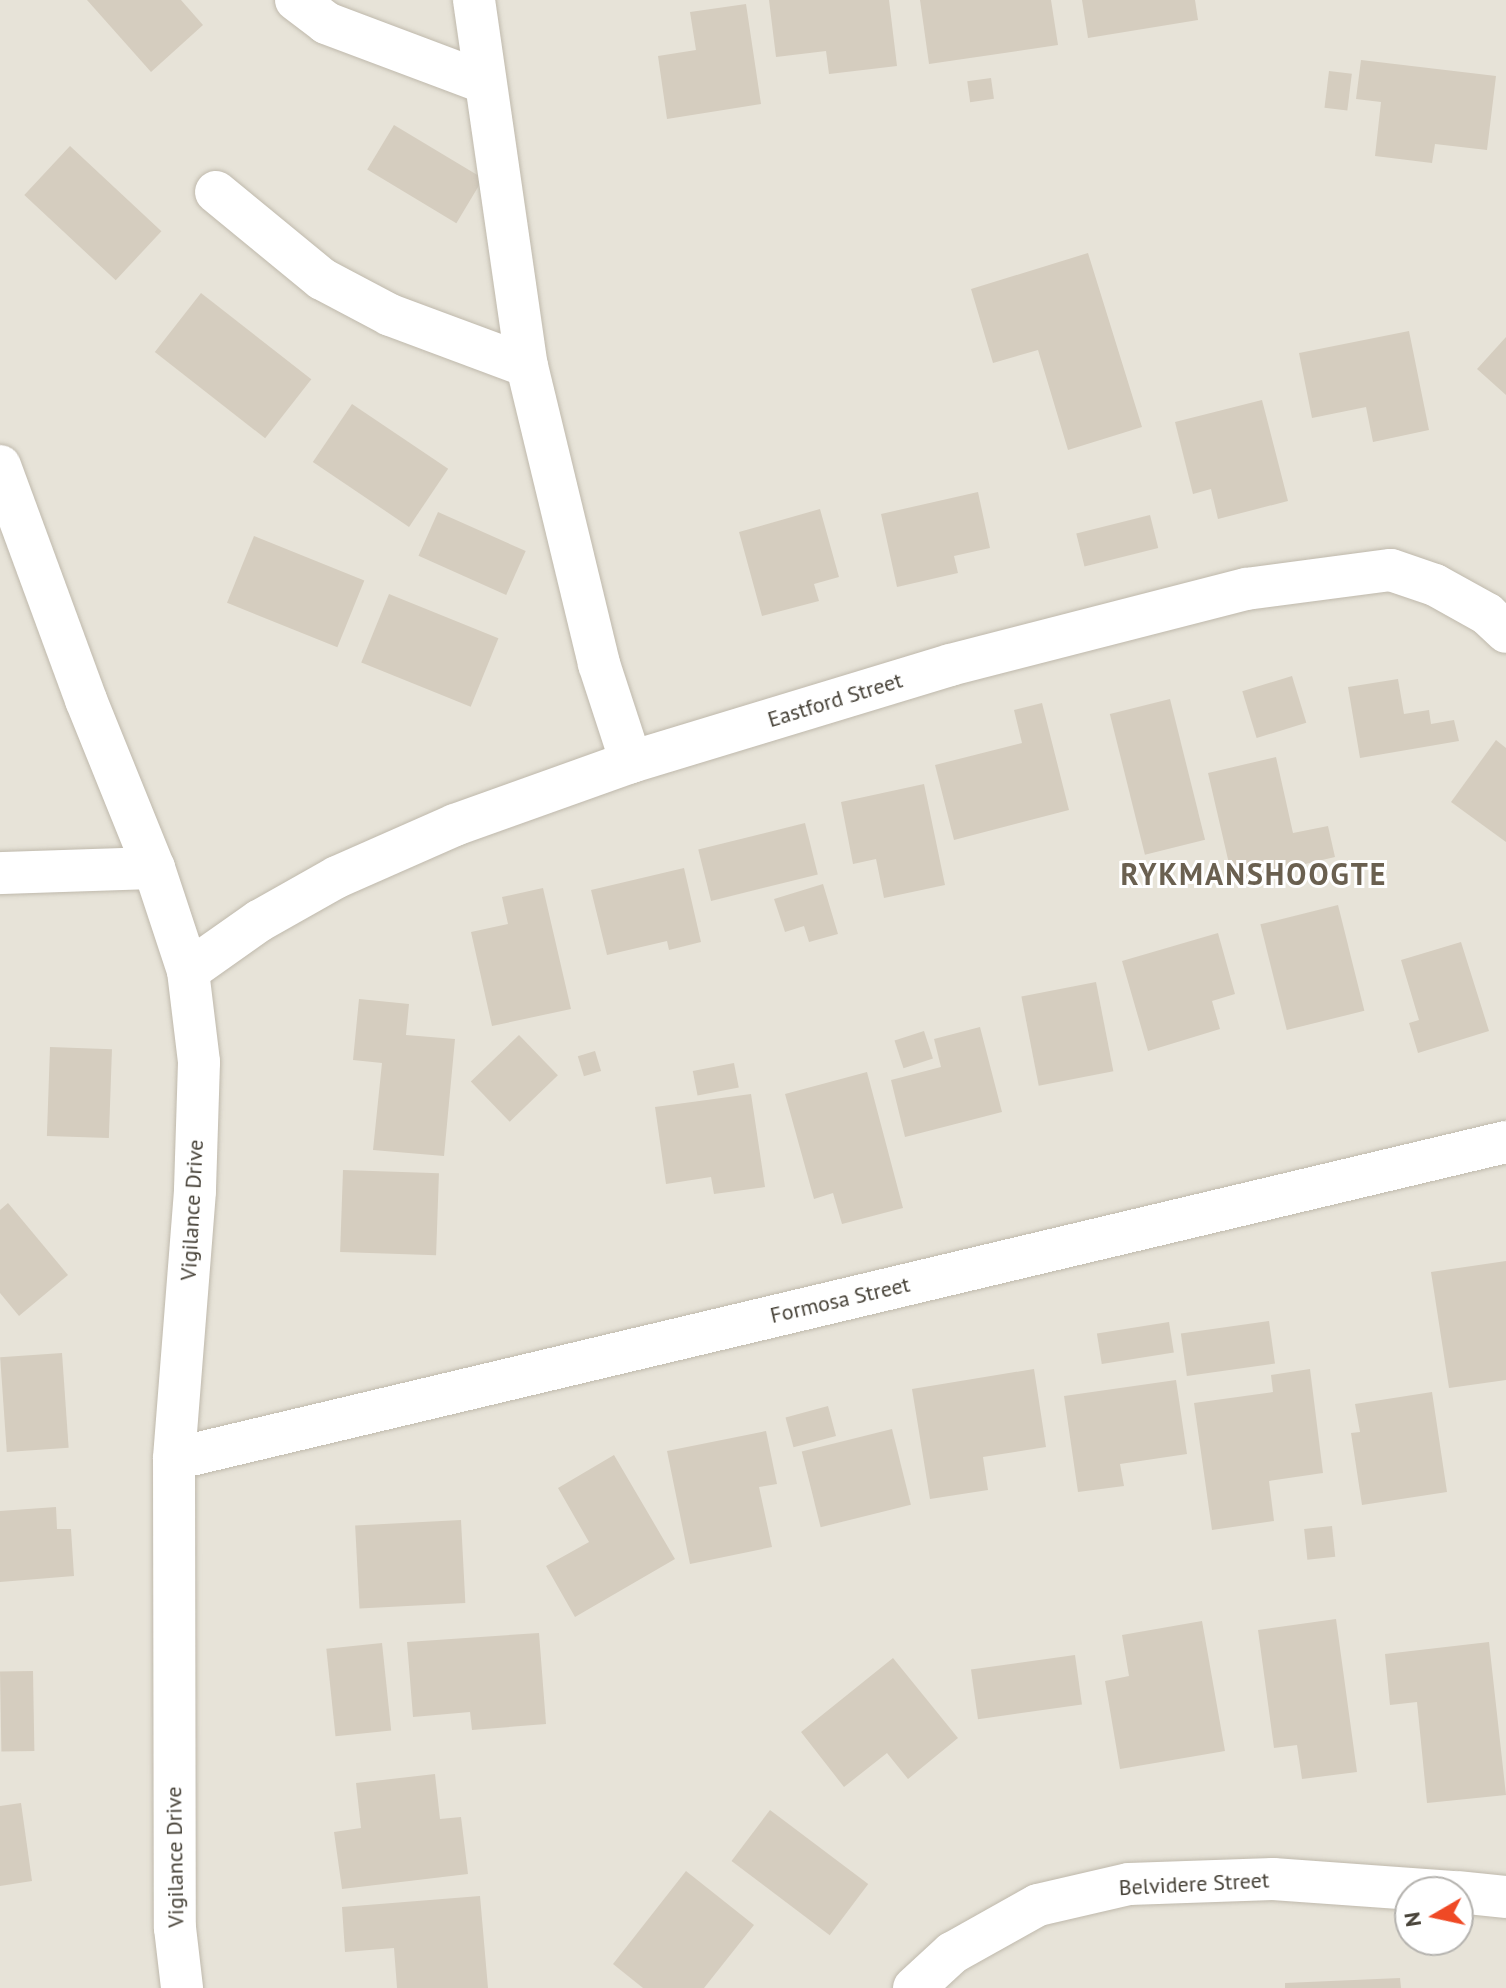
<!DOCTYPE html>
<html>
<head>
<meta charset="utf-8">
<style>
  body { margin:0 }
  #map { position:relative; width:1506px; height:1988px; overflow:hidden; background:#f4f1e9; font-family:"PT Sans",sans-serif }
  div>[style] { position:absolute }
  [style*='--x'] { left:calc(var(--x)*1px); top:calc(var(--y)*1px); width:calc(var(--w)*1px); rotate:calc(var(--a)*1deg) }
  .residential>* { inset:0; background:#e7e3d8 }
  .building>* { inset:0; background:#d5cdbf; transform-origin:0 0 }
  .roads { filter:drop-shadow(0 0 2px #bfb9ac) drop-shadow(0 0 2px #bfb9ac) }
  .street>* { height:42px; margin:-21px; padding:0 21px; transform-origin:21px; border-radius:21px; background:#fff }
  span { translate:-50% -50%; white-space:nowrap; text-align:center; line-height:1.15; -webkit-text-stroke:6px #fff; paint-order:stroke }
  .street-label { font-size:22px; color:#474238 }
  .district-label { font-size:30px; color:#6a6050; font-weight:700; letter-spacing:2px }
  .north { position:absolute; left:1394px; top:1876px; width:80px; height:80px; box-sizing:border-box; background:#fff; border:2px solid #b5b3af; border-radius:50%; rotate:261deg; font-size:22px; font-weight:700; line-height:32px; text-align:center; color:#474238 }
  .north::after { content:''; display:block; margin:auto; width:28px; height:36px; background:#ef4925; clip-path:polygon(50% 0,100% 100%,50% 72%,0 100%) }
</style>
</head>
<body>
<div id="map">
  <div class="residential">
    <i style="clip-path:polygon(evenodd,0 0,1506px 0,1506px 1988px,0 1988px,0 0,1410px 1892px,1458px 1892px,1458px 1940px,1410px 1940px,1410px 1892px)"></i>
  </div>
  <div class="building">
    <i style="clip-path:polygon(87px 0,181px 0,203px 25px,151px 72px)"></i>
    <i style="clip-path:polygon(769px 0,889px 0,897px 66px,829px 74px,826px 51px,776px 57px)"></i>
    <i style="clip-path:polygon(920px 0,1051px 0,1058px 45px,929px 64px)"></i>
    <i style="clip-path:polygon(1082px 0,1195px 0,1198px 20px,1088px 38px)"></i>
    <i style="clip-path:polygon(746px 4px,761px 104px,667px 119px,658px 56px,696px 50px,690px 12px)"></i>
    <i style="clip-path:polygon(1361px 60px,1496px 76px,1487px 150px,1435px 144px,1432px 163px,1375px 156px,1381px 102px,1356px 99px)"></i>
    <i style="left:1329px;top:71px;width:23px;height:37px;rotate:7deg"></i>
    <i style="left:991px;top:78px;width:21px;height:24px;rotate:82deg"></i>
    <i style="left:394px;top:125px;width:104px;height:52px;rotate:31deg"></i>
    <i style="left:70px;top:146px;width:125px;height:67px;rotate:43deg"></i>
    <i style="clip-path:polygon(1088px 253px,1142px 427px,1068px 450px,1038px 350px,993px 363px,971px 289px)"></i>
    <i style="left:201px;top:293px;width:140px;height:75px;rotate:38deg"></i>
    <i style="clip-path:polygon(1409px 331px,1429px 430px,1373px 442px,1366px 407px,1312px 418px,1299px 353px)"></i>
    <i style="clip-path:polygon(1506px 337px,1506px 395px,1477px 369px)"></i>
    <i style="clip-path:polygon(1262px 400px,1288px 501px,1218px 519px,1211px 489px,1193px 494px,1175px 422px)"></i>
    <i style="left:352px;top:404px;width:116px;height:70px;rotate:34deg"></i>
    <i style="clip-path:polygon(978px 492px,990px 548px,954px 556px,958px 573px,897px 587px,881px 514px)"></i>
    <i style="clip-path:polygon(820px 509px,839px 577px,814px 584px,819px 601px,762px 616px,739px 532px)"></i>
    <i style="left:438px;top:512px;width:96px;height:48px;rotate:24deg"></i>
    <i style="left:1150px;top:515px;width:34px;height:76px;rotate:76deg"></i>
    <i style="left:254px;top:536px;width:119px;height:72px;rotate:22deg"></i>
    <i style="left:389px;top:594px;width:118px;height:74px;rotate:22deg"></i>
    <i style="left:1292px;top:676px;width:49px;height:52px;rotate:73deg"></i>
    <i style="clip-path:polygon(1398px 679px,1404px 714px,1429px 710px,1431px 724px,1454px 720px,1459px 741px,1360px 758px,1348px 687px)"></i>
    <i style="left:1170px;top:699px;width:145px;height:62px;rotate:76deg"></i>
    <i style="clip-path:polygon(1042px 703px,1069px 810px,954px 840px,935px 765px,1022px 743px,1014px 710px)"></i>
    <i style="clip-path:polygon(1496px 740px,1506px 748px,1506px 842px,1451px 802px)"></i>
    <i style="clip-path:polygon(1276px 757px,1293px 833px,1328px 826px,1335px 857px,1233px 881px,1208px 773px)"></i>
    <i style="clip-path:polygon(924px 784px,945px 885px,884px 898px,876px 859px,853px 864px,841px 802px)"></i>
    <i style="left:805px;top:823px;width:53px;height:110px;rotate:76deg"></i>
    <i style="clip-path:polygon(684px 868px,701px 942px,669px 950px,667px 941px,607px 955px,591px 890px)"></i>
    <i style="clip-path:polygon(823px 884px,838px 934px,809px 942px,804px 926px,785px 932px,774px 899px)"></i>
    <i style="clip-path:polygon(543px 888px,571px 1009px,492px 1026px,471px 932px,508px 924px,502px 897px)"></i>
    <i style="left:1338px;top:905px;width:109px;height:80px;rotate:76deg"></i>
    <i style="clip-path:polygon(1218px 933px,1235px 994px,1212px 1001px,1220px 1029px,1148px 1051px,1122px 961px)"></i>
    <i style="clip-path:polygon(1461px 942px,1489px 1031px,1418px 1053px,1409px 1023px,1419px 1020px,1401px 960px)"></i>
    <i style="left:1096px;top:982px;width:91px;height:76px;rotate:79deg"></i>
    <i style="clip-path:polygon(359px 999px,409px 1004px,406px 1035px,455px 1039px,444px 1156px,373px 1150px,382px 1063px,353px 1060px)"></i>
    <i style="clip-path:polygon(980px 1027px,1002px 1112px,905px 1137px,891px 1080px,941px 1067px,934px 1039px)"></i>
    <i style="left:924px;top:1031px;width:29px;height:31px;rotate:72deg"></i>
    <i style="left:519px;top:1035px;width:56px;height:67px;rotate:46deg"></i>
    <i style="left:50px;top:1047px;width:62px;height:89px;rotate:2deg"></i>
    <i style="left:595px;top:1051px;width:21px;height:18px;rotate:73deg"></i>
    <i style="left:734px;top:1063px;width:25px;height:42px;rotate:79deg"></i>
    <i style="clip-path:polygon(867px 1072px,903px 1208px,842px 1224px,833px 1193px,814px 1199px,785px 1094px)"></i>
    <i style="clip-path:polygon(751px 1094px,765px 1187px,714px 1194px,711px 1177px,666px 1184px,655px 1107px)"></i>
    <i style="left:343px;top:1170px;width:96px;height:82px;rotate:2deg"></i>
    <i style="clip-path:polygon(8px 1203px,68px 1275px,19px 1316px,0 1293px,0 1210px)"></i>
    <i style="clip-path:polygon(1506px 1261px,1506px 1380px,1449px 1388px,1431px 1272px)"></i>
    <i style="left:1269px;top:1321px;width:43px;height:89px;rotate:82deg"></i>
    <i style="left:1169px;top:1322px;width:31px;height:73px;rotate:81deg"></i>
    <i style="left:62px;top:1353px;width:95px;height:62px;rotate:86deg"></i>
    <i style="clip-path:polygon(1034px 1369px,1046px 1447px,983px 1457px,988px 1490px,930px 1499px,912px 1389px)"></i>
    <i style="clip-path:polygon(1310px 1369px,1323px 1473px,1269px 1481px,1274px 1521px,1212px 1530px,1194px 1403px,1273px 1392px,1271px 1375px)"></i>
    <i style="clip-path:polygon(1176px 1380px,1187px 1454px,1120px 1464px,1124px 1486px,1078px 1492px,1064px 1396px)"></i>
    <i style="clip-path:polygon(1432px 1392px,1447px 1492px,1362px 1505px,1351px 1433px,1360px 1432px,1355px 1404px)"></i>
    <i style="left:828px;top:1406px;width:31px;height:44px;rotate:75deg"></i>
    <i style="left:892px;top:1429px;width:78px;height:93px;rotate:76deg"></i>
    <i style="clip-path:polygon(766px 1431px,777px 1484px,759px 1487px,772px 1547px,690px 1564px,667px 1451px)"></i>
    <i style="clip-path:polygon(614px 1455px,675px 1559px,575px 1617px,546px 1566px,589px 1542px,558px 1488px)"></i>
    <i style="clip-path:polygon(56px 1507px,57px 1529px,71px 1529px,74px 1576px,0 1582px,0 1511px)"></i>
    <i style="left:461px;top:1520px;width:83px;height:106px;rotate:87deg"></i>
    <i style="left:1332px;top:1526px;width:31px;height:28px;rotate:84deg"></i>
    <i style="clip-path:polygon(1336px 1619px,1357px 1772px,1302px 1779px,1297px 1745px,1274px 1748px,1258px 1630px)"></i>
    <i style="clip-path:polygon(1202px 1621px,1225px 1751px,1120px 1769px,1105px 1681px,1129px 1676px,1122px 1635px)"></i>
    <i style="clip-path:polygon(539px 1633px,546px 1724px,472px 1730px,470px 1712px,413px 1717px,407px 1642px)"></i>
    <i style="clip-path:polygon(1489px 1642px,1506px 1795px,1427px 1803px,1417px 1702px,1390px 1705px,1385px 1654px)"></i>
    <i style="left:382px;top:1643px;width:88px;height:56px;rotate:84deg"></i>
    <i style="left:1075px;top:1655px;width:50px;height:105px;rotate:82deg"></i>
    <i style="clip-path:polygon(893px 1658px,958px 1738px,908px 1779px,887px 1753px,844px 1787px,801px 1732px)"></i>
    <i style="left:33px;top:1671px;width:80px;height:33px;rotate:89deg"></i>
    <i style="clip-path:polygon(435px 1774px,440px 1819px,461px 1817px,468px 1874px,342px 1889px,334px 1832px,361px 1828px,356px 1783px)"></i>
    <i style="clip-path:polygon(21px 1803px,32px 1881px,0 1886px,0 1806px)"></i>
    <i style="left:770px;top:1810px;width:123px;height:64px;rotate:37deg"></i>
    <i style="clip-path:polygon(686px 1871px,754px 1925px,704px 1988px,643px 1988px,613px 1964px)"></i>
    <i style="clip-path:polygon(480px 1896px,488px 1988px,397px 1988px,394px 1948px,345px 1952px,342px 1907px)"></i>
    <i style="clip-path:polygon(1400px 1978px,1401px 1988px,1285px 1988px,1285px 1983px)"></i>
  </div>
  <div class="roads">
    <div class="street">
      <i style="--x:296;--y:0;--w:38;--a:37"></i>
      <i style="--x:326;--y:23;--w:168;--a:20.6"></i>
      <i style="--x:474;--y:0;--w:370;--a:81.8"></i>
      <i style="--x:527;--y:366;--w:307;--a:76.4"></i>
      <i style="--x:599;--y:664;--w:103;--a:71.9"></i>
      <i style="--x:216;--y:192;--w:137;--a:39.4"></i>
      <i style="--x:322;--y:279;--w:77;--a:27.9"></i>
      <i style="--x:390;--y:315;--w:146;--a:20.4"></i>
      <i style="--x:0;--y:466;--w:249;--a:69.8"></i>
      <i style="--x:86;--y:700;--w:181;--a:68"></i>
      <i style="--x:154;--y:868;--w:108;--a:71.7"></i>
      <i style="--x:188;--y:971;--w:92;--a:83.1"></i>
      <i style="--x:199;--y:1062;--w:129;--a:91.8"></i>
      <i style="--x:195;--y:1191;--w:269;--a:94.5"></i>
      <i style="--x:174;--y:1459;--w:469;--a:89.9"></i>
      <i style="--x:175;--y:1928;--w:60;--a:83.3"></i>
      <i style="--x:0;--y:873;--w:154;--a:-1.9"></i>
      <i style="--x:188;--y:971;--w:87;--a:-35.2"></i>
      <i style="--x:259;--y:921;--w:90;--a:-29.4"></i>
      <i style="--x:337;--y:877;--w:129;--a:-23.8"></i>
      <i style="--x:455;--y:825;--w:187;--a:-19.7"></i>
      <i style="--x:631;--y:762;--w:333;--a:-16.9"></i>
      <i style="--x:950;--y:665;--w:306;--a:-14.4"></i>
      <i style="--x:1246;--y:589;--w:146;--a:-7.5"></i>
      <i style="--x:1391;--y:570;--w:46;--a:18.8"></i>
      <i style="--x:1435;--y:585;--w:60;--a:29.1"></i>
      <i style="--x:1487;--y:614;--w:26;--a:43"></i>
      <i style="--x:174;--y:1459;--w:1369;--a:-13.39"></i>
      <i style="--x:1458;--y:1892;--w:48;--a:5.9"></i>
      <i style="--x:914;--y:1988;--w:52;--a:-42.6"></i>
      <i style="--x:952;--y:1953;--w:98;--a:-29.2"></i>
      <i style="--x:1038;--y:1905;--w:93;--a:-13"></i>
      <i style="--x:1129;--y:1884;--w:144;--a:-2"></i>
      <i style="--x:1273;--y:1879;--w:180;--a:4.1"></i>
    </div>
  </div>
  <div class="street-label">
    <span style="left:835px;top:700px;rotate:-17deg">Eastford Street</span>
    <span style="left:192px;top:1210px;rotate:-87deg">Vigilance Drive</span>
    <span style="left:840px;top:1300px;rotate:-13deg">Formosa Street</span>
    <span style="left:175px;top:1857px;rotate:-91deg">Vigilance Drive</span>
    <span style="left:1194px;top:1884px;rotate:-3deg">Belvidere Street</span>
  </div>
  <div class="district-label">
    <span style="left:1254px;top:874px">RYKMANSHOOGTE</span>
  </div>
  <div class="north">N</div>
</div>
</body>
</html>
